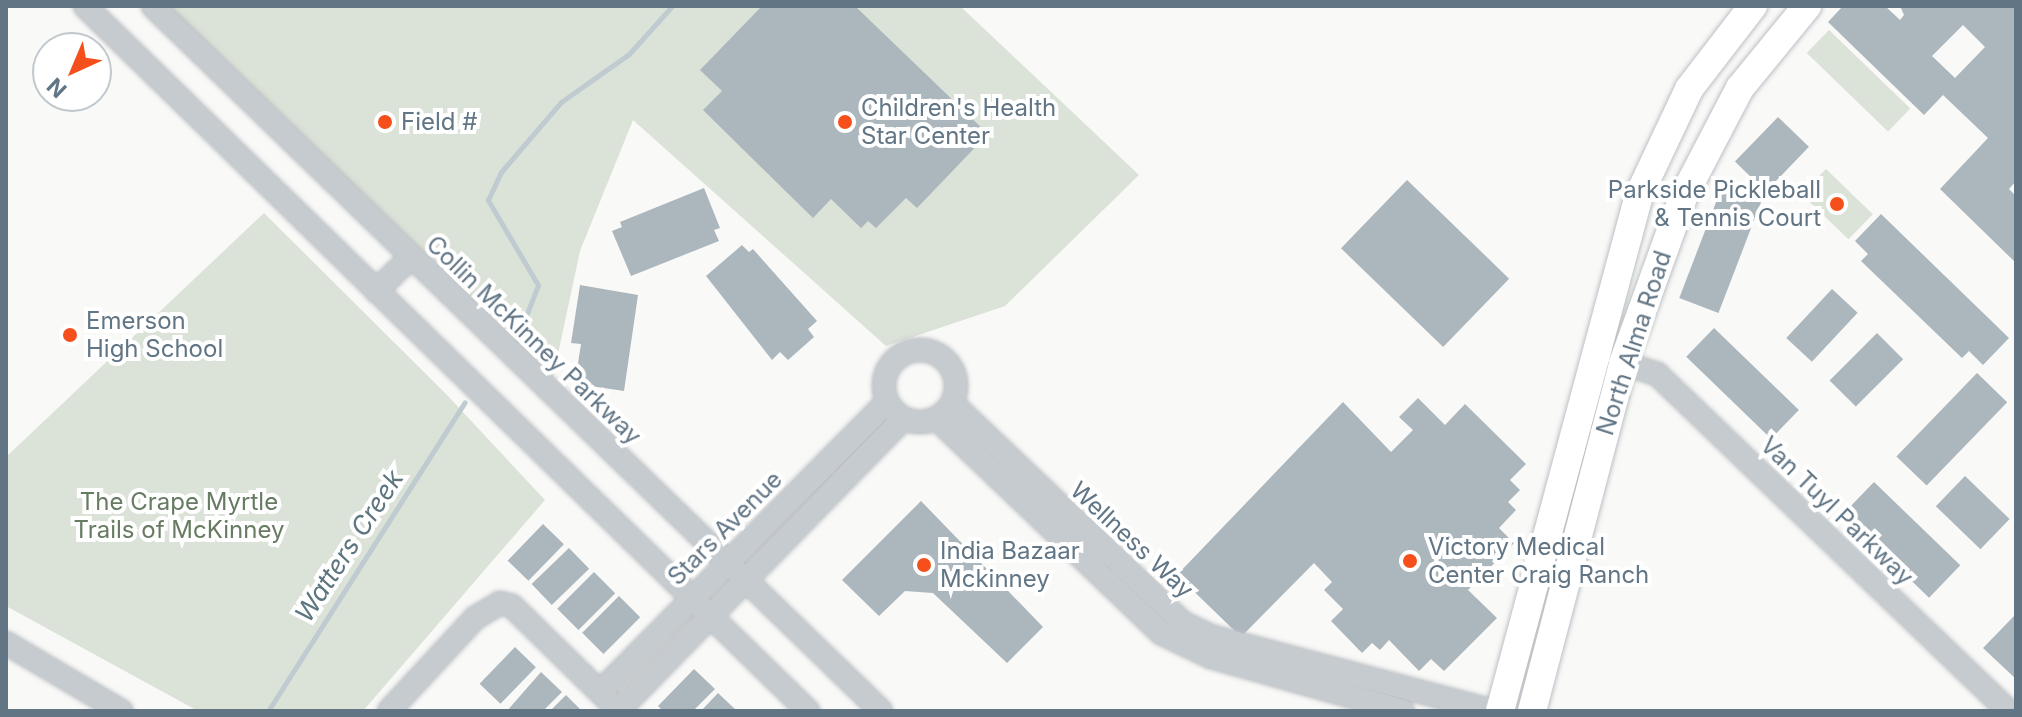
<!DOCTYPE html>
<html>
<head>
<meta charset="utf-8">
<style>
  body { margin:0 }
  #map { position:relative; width:2022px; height:717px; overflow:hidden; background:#f9f9f7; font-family:Inter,sans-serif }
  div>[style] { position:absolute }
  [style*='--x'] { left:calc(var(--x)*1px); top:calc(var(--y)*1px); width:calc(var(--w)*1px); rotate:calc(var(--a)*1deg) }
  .green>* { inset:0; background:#dbe2d7; transform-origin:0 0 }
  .stream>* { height:5px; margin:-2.5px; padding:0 2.5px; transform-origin:2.5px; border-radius:2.5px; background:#bfcbd0 }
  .building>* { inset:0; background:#acb6bd; transform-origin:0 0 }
  .roads { filter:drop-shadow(0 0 2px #bcc0c4) drop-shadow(0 0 2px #bcc0c4) }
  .minor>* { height:22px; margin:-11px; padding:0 11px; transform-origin:11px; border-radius:11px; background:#c6cbcf }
  .minor>.ring { margin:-11px; padding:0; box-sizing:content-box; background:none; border:22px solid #c6cbcf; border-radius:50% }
  .major>* { height:28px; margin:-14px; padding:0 14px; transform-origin:14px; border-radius:14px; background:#fff }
  .dots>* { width:22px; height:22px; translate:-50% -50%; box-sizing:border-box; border:4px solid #fff; border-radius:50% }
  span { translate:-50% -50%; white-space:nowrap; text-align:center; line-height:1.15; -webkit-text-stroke:8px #fff; paint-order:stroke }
  .poi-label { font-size:24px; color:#617585 }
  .left { translate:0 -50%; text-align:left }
  .right { translate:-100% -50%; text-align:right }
  .street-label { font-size:24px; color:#617585 }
  .park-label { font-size:24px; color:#667b61 }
  .water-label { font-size:26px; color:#5c757e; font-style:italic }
  .frame { position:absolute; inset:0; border:8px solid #617585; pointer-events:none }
  .north { position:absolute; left:32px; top:32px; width:80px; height:80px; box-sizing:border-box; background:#fff; border:2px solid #c0c8ce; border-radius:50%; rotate:224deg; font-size:22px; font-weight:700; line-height:32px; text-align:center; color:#617585 }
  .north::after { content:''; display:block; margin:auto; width:28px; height:36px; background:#f54f1b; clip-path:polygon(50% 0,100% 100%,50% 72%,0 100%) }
</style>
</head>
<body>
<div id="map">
  <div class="green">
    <i style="clip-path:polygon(165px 6px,960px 6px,1139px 175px,1005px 306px,886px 346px,633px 120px,580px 251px,552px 382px)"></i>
    <i style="left:1829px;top:30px;width:113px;height:32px;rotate:44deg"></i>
    <i style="left:1826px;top:169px;width:65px;height:35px;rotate:44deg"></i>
    <i style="clip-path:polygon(264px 213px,446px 394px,545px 500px,363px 711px,198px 711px,6px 606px,6px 457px)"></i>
  </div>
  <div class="stream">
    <i style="--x:516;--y:342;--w:61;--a:-68.9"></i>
    <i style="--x:538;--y:285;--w:99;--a:-120.5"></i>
    <i style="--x:488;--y:200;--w:31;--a:-65"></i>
    <i style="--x:501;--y:172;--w:92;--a:-49.4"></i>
    <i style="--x:561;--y:102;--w:83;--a:-35.2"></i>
    <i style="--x:629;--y:54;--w:64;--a:-48.1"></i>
    <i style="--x:268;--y:711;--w:366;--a:-57.5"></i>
  </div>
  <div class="building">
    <i style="clip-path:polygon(762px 6px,855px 6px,988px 134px,917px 208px,906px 198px,876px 228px,868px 221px,861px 228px,831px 199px,813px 218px,703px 110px,722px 91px,700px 70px)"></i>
    <i style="clip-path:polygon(evenodd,1843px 6px,1885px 6px,1900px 20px,1904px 15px,1900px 6px,2016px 6px,2016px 181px,2009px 189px,2016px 196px,2016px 263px,1940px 189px,1988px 138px,1943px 95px,1924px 115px,1828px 22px,1843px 6px,1963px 25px,1985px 47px,1955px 78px,1932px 56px,1963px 25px)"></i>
    <i style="left:1778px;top:117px;width:43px;height:62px;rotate:44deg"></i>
    <i style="left:1407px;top:180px;width:142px;height:95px;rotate:44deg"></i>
    <i style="left:1723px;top:184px;width:42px;height:122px;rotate:21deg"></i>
    <i style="clip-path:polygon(704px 188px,720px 228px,714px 230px,719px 241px,631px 276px,612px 231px,622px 227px,620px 222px)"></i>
    <i style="clip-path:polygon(1881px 214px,2009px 338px,1983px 365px,1969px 351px,1962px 358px,1861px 261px,1868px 254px,1855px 241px)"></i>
    <i style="clip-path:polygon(742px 245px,749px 252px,753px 249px,817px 321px,808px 329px,814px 337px,788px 360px,780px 352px,772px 360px,706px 276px)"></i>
    <i style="clip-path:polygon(580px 285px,638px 295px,624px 391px,584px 385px,585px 377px,576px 376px,581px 344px,571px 343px)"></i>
    <i style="left:1832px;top:289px;width:35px;height:67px;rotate:43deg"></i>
    <i style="left:1714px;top:328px;width:118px;height:40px;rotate:44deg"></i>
    <i style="left:1877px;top:333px;width:37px;height:67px;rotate:45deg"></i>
    <i style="left:1977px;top:373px;width:42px;height:116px;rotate:44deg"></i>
    <i style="clip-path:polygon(1418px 398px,1445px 425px,1465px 404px,1526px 464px,1510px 480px,1520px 490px,1508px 502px,1516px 510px,1499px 528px,1514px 543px,1468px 590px,1497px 618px,1444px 671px,1431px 659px,1419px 671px,1389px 640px,1380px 650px,1372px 643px,1362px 653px,1331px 621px,1343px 609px,1324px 590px,1332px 582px,1314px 563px,1241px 637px,1177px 575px,1343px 402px,1391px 452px,1413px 430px,1399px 417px)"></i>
    <i style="left:1965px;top:476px;width:62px;height:42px;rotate:44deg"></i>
    <i style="left:1874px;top:482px;width:120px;height:45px;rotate:44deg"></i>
    <i style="clip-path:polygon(921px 501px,1043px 627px,1007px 663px,933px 593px,905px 591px,879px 616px,842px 580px)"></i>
    <i style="left:543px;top:524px;width:29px;height:51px;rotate:44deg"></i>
    <i style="left:569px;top:548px;width:29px;height:52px;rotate:46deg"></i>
    <i style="left:594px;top:572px;width:30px;height:52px;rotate:45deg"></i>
    <i style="left:619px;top:596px;width:30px;height:52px;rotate:45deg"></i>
    <i style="clip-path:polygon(2014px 616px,2016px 619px,2016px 679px,1983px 648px)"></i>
    <i style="left:515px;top:647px;width:29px;height:51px;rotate:44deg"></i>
    <i style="clip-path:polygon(694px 669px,715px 689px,693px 711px,663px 711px,658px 706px)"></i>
    <i style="clip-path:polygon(541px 672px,562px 692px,543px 711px,507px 711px)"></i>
    <i style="clip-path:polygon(718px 693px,737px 711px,701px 711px)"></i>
    <i style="clip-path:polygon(566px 695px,582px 711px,550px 711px)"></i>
  </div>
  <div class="roads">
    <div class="minor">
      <i style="--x:85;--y:6;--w:1010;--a:44.28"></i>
      <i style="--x:153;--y:6;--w:1013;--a:44.08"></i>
      <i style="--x:376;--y:291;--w:47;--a:-44.1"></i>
      <i class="ring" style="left:884px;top:350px;width:50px;height:50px"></i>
      <i style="--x:1623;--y:363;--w:36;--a:18"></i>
      <i style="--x:1657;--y:374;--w:487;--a:43.8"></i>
      <i style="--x:952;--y:403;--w:319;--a:43.6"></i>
      <i style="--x:1183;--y:623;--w:33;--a:25"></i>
      <i style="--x:1213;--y:637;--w:291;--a:14.8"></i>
      <i style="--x:936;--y:418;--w:311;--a:43.7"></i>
      <i style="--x:1161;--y:633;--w:55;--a:25.6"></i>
      <i style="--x:1211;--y:657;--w:199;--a:15.7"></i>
      <i style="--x:6;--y:643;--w:134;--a:30.6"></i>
      <i style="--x:600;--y:692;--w:408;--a:-45.3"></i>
      <i style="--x:619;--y:710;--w:407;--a:-45.7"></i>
      <i style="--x:389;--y:711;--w:127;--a:-47.2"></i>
      <i style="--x:475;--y:618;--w:29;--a:-31"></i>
      <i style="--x:500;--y:603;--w:12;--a:14"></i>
      <i style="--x:512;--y:606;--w:134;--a:44.4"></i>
    </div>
    <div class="major">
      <i style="--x:1500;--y:711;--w:534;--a:-74.92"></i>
      <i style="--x:1639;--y:195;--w:117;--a:-64.7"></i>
      <i style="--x:1689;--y:89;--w:105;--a:-52.4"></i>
      <i style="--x:1532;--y:711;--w:360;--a:-75.3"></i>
      <i style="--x:1623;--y:363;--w:177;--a:-70.1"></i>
      <i style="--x:1683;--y:197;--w:123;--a:-62.4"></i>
      <i style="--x:1740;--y:88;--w:106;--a:-50.7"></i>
    </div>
  </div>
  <div class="dots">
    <i style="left:385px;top:122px;background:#f54f1b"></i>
    <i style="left:845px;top:122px;background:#f54f1b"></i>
    <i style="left:1837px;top:204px;background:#f54f1b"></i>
    <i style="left:70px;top:335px;background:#f54f1b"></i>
    <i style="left:1410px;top:561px;background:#f54f1b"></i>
    <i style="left:924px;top:565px;background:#f54f1b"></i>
  </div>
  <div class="poi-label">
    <span class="left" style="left:861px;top:122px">Children's Health<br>Star Center</span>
    <span class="left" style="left:401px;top:122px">Field #</span>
    <span class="right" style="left:1821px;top:204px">Parkside Pickleball<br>&amp; Tennis Court</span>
    <span class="left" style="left:86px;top:335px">Emerson<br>High School</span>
    <span class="left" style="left:1428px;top:561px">Victory Medical<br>Center Craig Ranch</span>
    <span class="left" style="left:940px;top:565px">India Bazaar<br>Mckinney</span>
  </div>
  <div class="street-label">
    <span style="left:534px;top:340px;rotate:44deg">Collin McKinney Parkway</span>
    <span style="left:1634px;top:343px;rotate:-72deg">North Alma Road</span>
    <span style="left:1837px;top:511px;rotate:44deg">Van Tuyl Parkway</span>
    <span style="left:725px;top:528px;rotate:-45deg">Stars Avenue</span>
    <span style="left:1132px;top:540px;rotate:43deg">Wellness Way</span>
  </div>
  <div class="park-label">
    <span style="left:179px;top:516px">The Crape Myrtle<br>Trails of McKinney</span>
  </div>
  <div class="water-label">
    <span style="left:349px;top:546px;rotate:-57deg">Watters Creek</span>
  </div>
  <div class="frame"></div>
  <div class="north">N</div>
</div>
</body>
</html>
